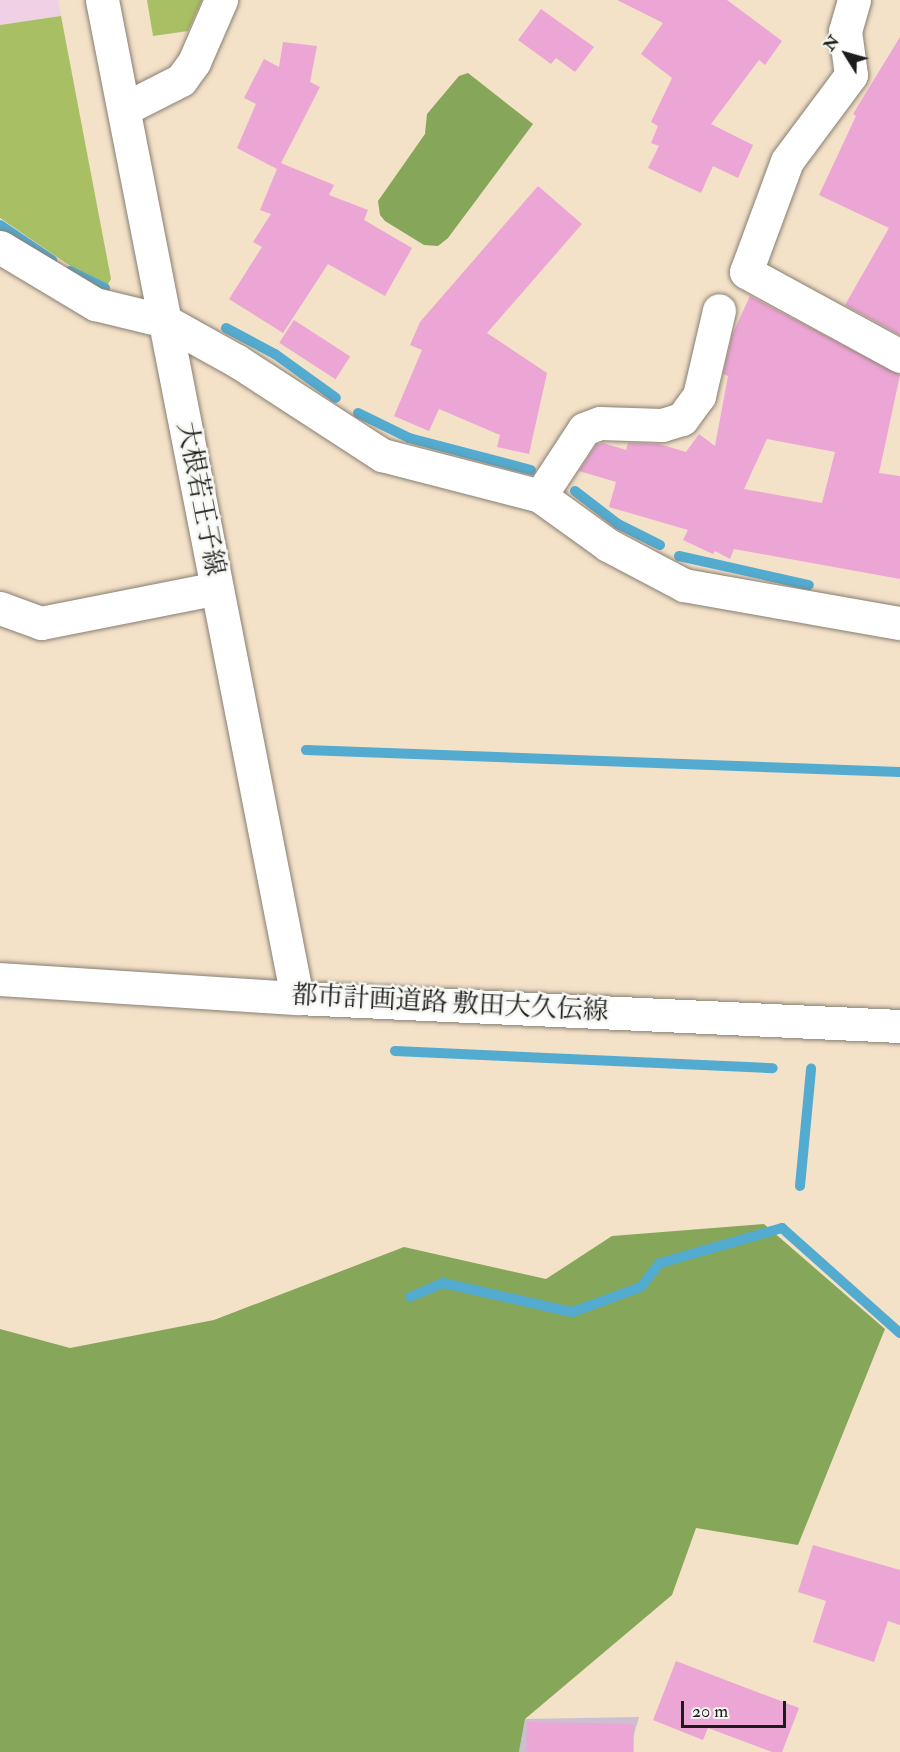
<!DOCTYPE html>
<html>
<head>
<meta charset="utf-8">
<style>
  body { margin:0 }
  #map { position:relative; width:900px; height:1752px; overflow:hidden; background:#f3e1c8; font-family:"IM FELL Double Pica","Noto Serif JP",serif }
  div>[style] { position:absolute }
  [style*='--x'] { left:calc(var(--x)*1px); top:calc(var(--y)*1px); width:calc(var(--w)*1px); rotate:calc(var(--a)*1deg) }
  .built>* { inset:0; background:#f0d0e4 }
  .industrial>* { inset:0; background:#cebed1 }
  .green>* { inset:0; background:#a9bf63 }
  .forest>* { inset:0; background:#86a659 }
  .stream>* { height:10px; margin:-5px; padding:0 5px; transform-origin:5px; border-radius:5px; background:#53abd0 }
  .building>* { inset:0; background:#eca6d5; transform-origin:0 0 }
  .roads { filter:drop-shadow(0 0 2px #887e72) drop-shadow(0 0 2px #887e72) }
  .minor>* { height:33px; margin:-16.5px; padding:0 16.5px; transform-origin:16.5px; border-radius:16.5px; background:#fff }
  span { translate:-50% -50%; white-space:nowrap; text-align:center; line-height:1.15; -webkit-text-stroke:5px #f6f6f2; paint-order:stroke }
  .street-label { font-size:26px; color:#1c1c1c }
  .north { position:absolute; left:816px; top:24px; width:60px; height:60px; -webkit-text-stroke:4px #f6f6f2; paint-order:stroke; rotate:307deg; font-size:16px; font-weight:700; line-height:24px; text-align:center; color:#1c1c1c }
  .north::after { content:''; display:block; margin:auto; width:21px; height:27px; background:#1c1c1c; clip-path:polygon(50% 0,100% 100%,50% 72%,0 100%) }
  .scale { position:absolute; left:681px; top:1701px; width:105px; height:27px; box-sizing:border-box; border:3px solid #1c1c1c; border-top:0; padding-left:8px; font-size:18px; line-height:21px; white-space:nowrap; color:#1c1c1c; -webkit-text-stroke:4px #f6f6f2; paint-order:stroke }
</style>
</head>
<body>
<div id="map">
  <div class="built">
    <i style="clip-path:polygon(0 0,58px 0,61px 16px,0 25px)"></i>
  </div>
  <div class="industrial">
    <i style="clip-path:polygon(639px 1717px,629px 1752px,519px 1752px,525px 1719px)"></i>
  </div>
  <div class="green">
    <i style="clip-path:polygon(147px 0,202px 0,188px 31px,153px 36px)"></i>
    <i style="clip-path:polygon(61px 16px,111px 279px,108px 284px,72px 267px,0 218px,0 25px)"></i>
  </div>
  <div class="forest">
    <i style="clip-path:polygon(468px 73px,533px 124px,448px 238px,438px 246px,424px 245px,385px 221px,380px 215px,378px 201px,425px 134px,427px 114px,459px 76px)"></i>
    <i style="clip-path:polygon(764px 1224px,885px 1329px,798px 1545px,696px 1528px,672px 1595px,525px 1719px,519px 1752px,0 1752px,0 1329px,70px 1348px,214px 1320px,404px 1247px,546px 1279px,612px 1236px)"></i>
  </div>
  <div class="stream">
    <i style="--x:0;--y:225;--w:63;--a:33.9"></i>
    <i style="--x:70;--y:271;--w:39;--a:26"></i>
    <i style="--x:226;--y:328;--w:55;--a:28"></i>
    <i style="--x:275;--y:354;--w:75;--a:35.8"></i>
    <i style="--x:358;--y:413;--w:57;--a:26.1"></i>
    <i style="--x:409;--y:438;--w:126;--a:14.7"></i>
    <i style="--x:575;--y:491;--w:54;--a:37.5"></i>
    <i style="--x:618;--y:524;--w:47;--a:26.6"></i>
    <i style="--x:679;--y:556;--w:133;--a:12.6"></i>
    <i style="--x:306;--y:750;--w:594;--a:2.12"></i>
    <i style="--x:395;--y:1051;--w:378;--a:2.6"></i>
    <i style="--x:800;--y:1186;--w:118;--a:-84.6"></i>
    <i style="--x:410;--y:1297;--w:36;--a:-23"></i>
    <i style="--x:443;--y:1283;--w:132;--a:12.7"></i>
    <i style="--x:572;--y:1312;--w:73;--a:-19.9"></i>
    <i style="--x:641;--y:1287;--w:31;--a:-52"></i>
    <i style="--x:660;--y:1263;--w:127;--a:-16"></i>
    <i style="--x:782;--y:1228;--w:158;--a:41.7"></i>
  </div>
  <div class="building">
    <i style="clip-path:polygon(617px 0,727px 0,782px 41px,765px 65px,759px 60px,711px 124px,753px 145px,738px 178px,713px 166px,701px 193px,648px 168px,659px 146px,651px 143px,658px 126px,651px 122px,672px 78px,641px 54px,663px 23px)"></i>
    <i style="clip-path:polygon(541px 9px,594px 47px,575px 72px,556px 58px,551px 64px,518px 40px)"></i>
    <i style="clip-path:polygon(900px 37px,900px 335px,845px 305px,889px 228px,819px 195px,856px 116px,853px 114px)"></i>
    <i style="clip-path:polygon(283px 42px,317px 46px,310px 82px,320px 87px,281px 163px,334px 185px,329px 195px,368px 210px,364px 220px,412px 248px,385px 296px,328px 264px,283px 333px,229px 299px,262px 247px,253px 242px,271px 214px,260px 210px,277px 169px,237px 148px,256px 104px,244px 98px,264px 59px,279px 67px)"></i>
    <i style="clip-path:polygon(538px 186px,582px 224px,487px 333px,547px 373px,529px 454px,497px 447px,500px 435px,439px 409px,429px 431px,394px 416px,422px 350px,410px 345px,420px 322px)"></i>
    <i style="clip-path:polygon(evenodd,750px 296px,900px 375px,879px 473px,900px 476px,900px 579px,734px 549px,730px 559px,715px 551px,713px 554px,683px 540px,688px 530px,609px 507px,616px 482px,579px 471px,596px 445px,603px 443px,626px 450px,628px 443px,659px 444px,686px 452px,699px 434px,715px 446px,728px 376px,723px 374px,732px 335px,750px 296px,767px 439px,835px 452px,822px 503px,744px 489px,767px 439px)"></i>
    <i style="left:294px;top:320px;width:67px;height:27px;rotate:33deg"></i>
    <i style="clip-path:polygon(813px 1545px,900px 1570px,900px 1625px,888px 1621px,874px 1662px,813px 1642px,826px 1601px,798px 1592px)"></i>
    <i style="clip-path:polygon(676px 1661px,799px 1708px,782px 1752px,772px 1752px,708px 1728px,703px 1740px,653px 1720px)"></i>
    <i style="left:527px;top:1722px;width:107px;height:30px;rotate:1deg"></i>
  </div>
  <div class="roads">
    <div class="minor">
      <i style="--x:102;--y:0;--w:1017;--a:78.94"></i>
      <i style="--x:854;--y:0;--w:32;--a:106"></i>
      <i style="--x:845;--y:31;--w:44;--a:82.2"></i>
      <i style="--x:851;--y:75;--w:107;--a:126.7"></i>
      <i style="--x:787;--y:161;--w:118;--a:110.3"></i>
      <i style="--x:746;--y:272;--w:175;--a:28.6"></i>
      <i style="--x:124;--y:109;--w:64;--a:-27"></i>
      <i style="--x:181;--y:80;--w:22;--a:-54"></i>
      <i style="--x:194;--y:62;--w:68;--a:-66.5"></i>
      <i style="--x:0;--y:247;--w:111;--a:31"></i>
      <i style="--x:95;--y:304;--w:72;--a:13.7"></i>
      <i style="--x:165;--y:321;--w:82;--a:29.1"></i>
      <i style="--x:237;--y:361;--w:173;--a:33"></i>
      <i style="--x:382;--y:455;--w:163;--a:14.5"></i>
      <i style="--x:540;--y:496;--w:84;--a:35.8"></i>
      <i style="--x:608;--y:545;--w:86;--a:27.8"></i>
      <i style="--x:684;--y:585;--w:219;--a:10"></i>
      <i style="--x:540;--y:496;--w:80;--a:-56.7"></i>
      <i style="--x:584;--y:429;--w:17;--a:-21"></i>
      <i style="--x:600;--y:423;--w:62;--a:1.8"></i>
      <i style="--x:662;--y:425;--w:21;--a:-17"></i>
      <i style="--x:682;--y:419;--w:29;--a:-54"></i>
      <i style="--x:699;--y:396;--w:88;--a:-76.9"></i>
      <i style="--x:0;--y:608;--w:44;--a:20.1"></i>
      <i style="--x:41;--y:623;--w:179;--a:-11.2"></i>
      <i style="--x:0;--y:979;--w:298;--a:3.7"></i>
      <i style="--x:297;--y:998;--w:604;--a:2.66"></i>
    </div>
  </div>
  <div class="street-label">
    <span style="left:200px;top:499px;rotate:79deg">大根若王子線</span>
    <span style="left:450px;top:1004px;rotate:3deg">都市計画道路 敷田大久伝線</span>
  </div>
  <div class="north">N</div>
  <div class="scale">20 m</div>
</div>
</body>
</html>
